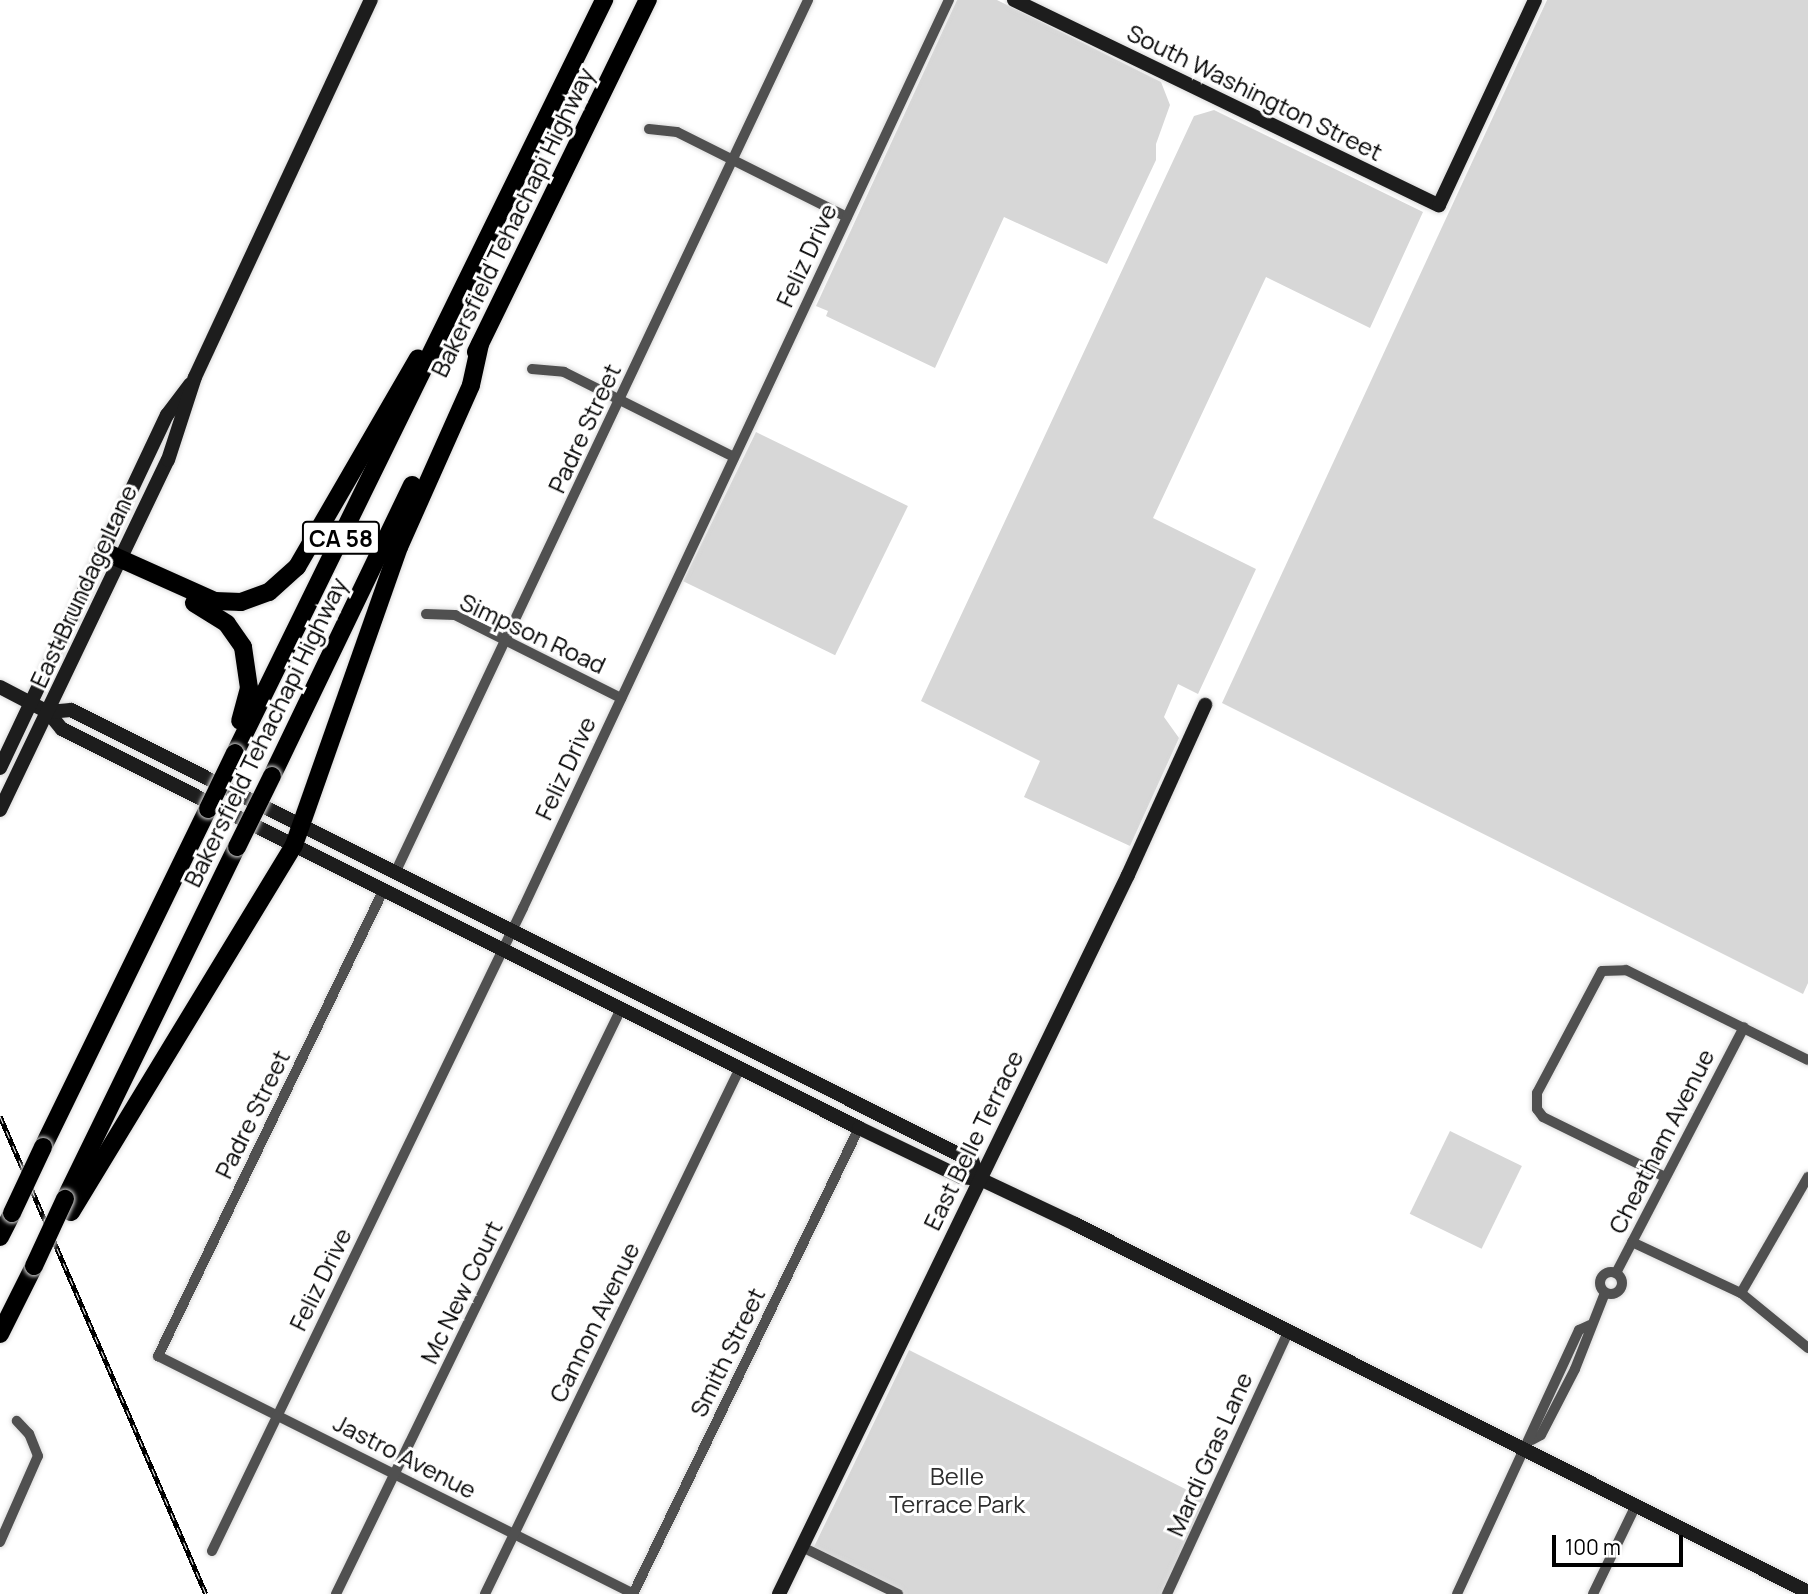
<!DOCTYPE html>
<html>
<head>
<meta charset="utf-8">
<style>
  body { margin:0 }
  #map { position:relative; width:1808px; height:1594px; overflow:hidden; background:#fff; font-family:Manrope,sans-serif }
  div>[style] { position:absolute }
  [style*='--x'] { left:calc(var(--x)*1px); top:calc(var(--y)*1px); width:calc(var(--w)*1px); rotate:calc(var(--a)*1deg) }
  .green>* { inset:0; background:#d7d7d7; transform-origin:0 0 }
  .roads { filter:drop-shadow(0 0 2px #dbdbdb) drop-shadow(0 0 2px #dbdbdb) }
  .street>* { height:10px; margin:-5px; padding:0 5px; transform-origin:5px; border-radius:5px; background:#505050 }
  .street>.ring { margin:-5px; padding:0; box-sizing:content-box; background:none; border:10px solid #505050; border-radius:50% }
  .secondary>* { height:14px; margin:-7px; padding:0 7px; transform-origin:7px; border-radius:7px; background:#1d1d1d }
  .highway>* { height:18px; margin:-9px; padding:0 9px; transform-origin:9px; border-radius:9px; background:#000 }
  .rail>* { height:5px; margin-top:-2.5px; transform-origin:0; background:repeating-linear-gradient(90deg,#fff 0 8px,#000 0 16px); box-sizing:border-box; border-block:2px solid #000 }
  .bridges { filter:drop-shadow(0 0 2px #dbdbdb) drop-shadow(0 0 2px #dbdbdb) }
  .highway-bridge>* { height:18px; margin:-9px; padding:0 9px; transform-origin:9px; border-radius:9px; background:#000 }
  span { translate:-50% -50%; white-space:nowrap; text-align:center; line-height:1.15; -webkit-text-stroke:6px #fff; paint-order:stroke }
  .shield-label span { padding:2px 5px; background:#fff; border:2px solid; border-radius:5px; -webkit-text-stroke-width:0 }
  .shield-label { font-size:23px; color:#000; font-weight:700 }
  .street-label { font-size:24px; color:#000 }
  .park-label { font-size:24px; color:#2e2e2e }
  .scale { position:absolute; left:1552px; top:1535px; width:131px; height:32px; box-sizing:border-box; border:4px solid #000; border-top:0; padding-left:9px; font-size:21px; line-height:24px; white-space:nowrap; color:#000; -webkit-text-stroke:5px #fff; paint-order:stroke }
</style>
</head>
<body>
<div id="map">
  <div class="green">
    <i style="clip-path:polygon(957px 0,997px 0,1161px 82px,1170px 105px,1156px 144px,1156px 160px,1107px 264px,1004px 217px,935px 368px,826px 316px,828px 311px,816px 306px)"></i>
    <i style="clip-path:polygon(1547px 0,1808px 0,1808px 983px,1803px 994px,1222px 703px)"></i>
    <i style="clip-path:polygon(1214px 110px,1423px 212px,1370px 328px,1266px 277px,1153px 518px,1256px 569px,1198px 694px,1178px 684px,1164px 717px,1179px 738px,1130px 846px,1024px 797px,1040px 761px,921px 701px,1194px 116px)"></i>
    <i style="left:756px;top:432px;width:169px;height:166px;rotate:26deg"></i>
    <i style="left:1450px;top:1131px;width:80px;height:92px;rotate:26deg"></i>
    <i style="clip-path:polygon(909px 1350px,1213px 1503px,1168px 1594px,888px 1594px,810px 1555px)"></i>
  </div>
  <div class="roads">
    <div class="street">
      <i style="--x:649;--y:129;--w:28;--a:6"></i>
      <i style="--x:677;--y:132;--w:190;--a:26.6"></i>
      <i style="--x:532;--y:369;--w:32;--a:5"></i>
      <i style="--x:564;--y:372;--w:190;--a:26.6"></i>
      <i style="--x:426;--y:614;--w:29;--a:2"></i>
      <i style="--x:455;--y:615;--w:186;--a:26.6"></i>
      <i style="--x:395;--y:873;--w:966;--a:-64.68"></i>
      <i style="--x:384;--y:889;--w:519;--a:115.82"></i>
      <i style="--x:158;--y:1356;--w:532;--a:26.57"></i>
      <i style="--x:1665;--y:1177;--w:136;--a:-153.8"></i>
      <i style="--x:1543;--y:1117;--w:10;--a:-127"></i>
      <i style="--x:1537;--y:1109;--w:16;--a:-90"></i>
      <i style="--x:1537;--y:1093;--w:138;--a:-62"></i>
      <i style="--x:1602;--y:971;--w:24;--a:-2"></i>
      <i style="--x:1626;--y:970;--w:203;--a:26.3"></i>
      <i style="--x:1632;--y:1242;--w:120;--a:25.1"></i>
      <i style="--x:1741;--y:1293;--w:87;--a:39.4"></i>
      <i class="ring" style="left:1600px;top:1272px;width:12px;height:12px"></i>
      <i style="--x:1616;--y:1273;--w:277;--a:-62.5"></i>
      <i style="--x:1741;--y:1293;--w:134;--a:-60"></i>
      <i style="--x:1532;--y:1440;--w:10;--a:-29"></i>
      <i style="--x:1541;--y:1435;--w:74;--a:-62.7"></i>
      <i style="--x:1575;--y:1369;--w:82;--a:-68.5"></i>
      <i style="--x:0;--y:1542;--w:94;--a:-66.2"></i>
      <i style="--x:38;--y:1456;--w:24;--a:-112"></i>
      <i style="--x:29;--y:1434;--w:18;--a:-133"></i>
      <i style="--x:802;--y:1547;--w:107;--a:26.1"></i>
      <i style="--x:212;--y:1551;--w:714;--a:-64.19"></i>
      <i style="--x:523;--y:908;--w:1003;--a:-64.87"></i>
      <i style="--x:336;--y:1594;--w:651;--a:-64.03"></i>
      <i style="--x:485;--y:1594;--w:585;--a:-64.14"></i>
      <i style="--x:633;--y:1594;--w:518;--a:-64.13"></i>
      <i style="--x:1167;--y:1594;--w:291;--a:-65.2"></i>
      <i style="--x:1457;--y:1594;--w:291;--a:-65.2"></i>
      <i style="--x:1579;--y:1330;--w:12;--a:-24"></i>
      <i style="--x:1593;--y:1594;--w:99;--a:-64.2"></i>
    </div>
    <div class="secondary">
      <i style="--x:1014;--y:0;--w:472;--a:25.8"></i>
      <i style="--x:1439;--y:205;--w:226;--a:-64.9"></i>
      <i style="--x:0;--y:687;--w:54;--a:27.5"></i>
      <i style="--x:48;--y:712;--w:22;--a:51"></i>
      <i style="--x:62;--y:729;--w:891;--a:26.59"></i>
      <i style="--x:859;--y:1128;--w:113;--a:25.7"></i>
      <i style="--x:961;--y:1177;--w:19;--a:6"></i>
      <i style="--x:980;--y:1179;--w:105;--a:25.3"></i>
      <i style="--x:1075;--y:1224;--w:820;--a:26.66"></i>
      <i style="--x:48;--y:712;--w:23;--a:-5"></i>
      <i style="--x:71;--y:710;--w:1008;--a:26.59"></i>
      <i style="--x:972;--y:1161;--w:20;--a:66"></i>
      <i style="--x:0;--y:768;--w:391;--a:-64.7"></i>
      <i style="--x:167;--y:415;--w:39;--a:-53"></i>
      <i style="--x:0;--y:810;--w:388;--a:-64.4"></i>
      <i style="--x:168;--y:460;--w:87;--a:-72"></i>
      <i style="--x:195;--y:377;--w:416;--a:-65"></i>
      <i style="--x:779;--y:1594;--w:799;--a:-64.11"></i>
      <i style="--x:1128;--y:875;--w:187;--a:-65.6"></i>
    </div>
    <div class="highway">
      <i style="--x:476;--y:352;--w:392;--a:-64"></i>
      <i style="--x:103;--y:551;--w:123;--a:24.1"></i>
      <i style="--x:215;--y:601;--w:26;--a:2"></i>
      <i style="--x:241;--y:602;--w:30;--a:-20"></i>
      <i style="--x:269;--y:592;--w:38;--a:-42"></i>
      <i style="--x:297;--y:567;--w:241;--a:-59.9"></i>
      <i style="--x:194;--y:603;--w:39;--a:32"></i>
      <i style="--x:227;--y:624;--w:28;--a:55"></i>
      <i style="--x:243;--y:647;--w:41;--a:81.7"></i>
      <i style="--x:249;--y:688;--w:34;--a:105"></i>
      <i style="--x:235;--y:753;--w:839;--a:-63.89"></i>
      <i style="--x:272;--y:776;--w:323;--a:-64.3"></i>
      <i style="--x:43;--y:1147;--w:376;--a:-64"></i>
      <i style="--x:65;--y:1199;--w:392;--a:-64"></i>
      <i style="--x:71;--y:1212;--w:429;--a:-58.7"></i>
      <i style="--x:294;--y:845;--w:316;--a:-70.6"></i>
      <i style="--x:399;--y:547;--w:177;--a:-66"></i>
      <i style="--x:471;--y:385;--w:42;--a:-77.6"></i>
      <i style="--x:0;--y:1237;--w:27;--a:-63"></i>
      <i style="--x:0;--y:1334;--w:76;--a:-63.4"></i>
    </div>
  </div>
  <div class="rail">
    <i style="--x:0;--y:1116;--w:520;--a:66.69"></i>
  </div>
  <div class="bridges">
    <div class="highway-bridge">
      <i style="--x:208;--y:809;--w:62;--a:-64.3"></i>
      <i style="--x:237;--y:847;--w:79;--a:-63.8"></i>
      <i style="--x:12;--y:1213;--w:73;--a:-64.8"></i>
      <i style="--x:34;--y:1266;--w:74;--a:-65.2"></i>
    </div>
  </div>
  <div class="shield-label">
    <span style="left:341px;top:538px">CA 58</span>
  </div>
  <div class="street-label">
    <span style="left:1255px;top:92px;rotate:26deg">South Washington Street</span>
    <span style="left:512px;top:222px;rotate:-64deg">Bakersfield Tehachapi Highway</span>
    <span style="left:806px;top:255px;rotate:-65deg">Feliz Drive</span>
    <span style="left:584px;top:428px;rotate:-65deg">Padre Street</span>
    <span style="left:83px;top:586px;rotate:-65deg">East Brundage Lane</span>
    <span style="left:533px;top:633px;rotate:25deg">Simpson Road</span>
    <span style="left:265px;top:732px;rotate:-64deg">Bakersfield Tehachapi Highway</span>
    <span style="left:565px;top:768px;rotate:-65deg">Feliz Drive</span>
    <span style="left:252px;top:1114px;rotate:-64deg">Padre Street</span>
    <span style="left:973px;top:1140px;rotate:-64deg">East Belle Terrace</span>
    <span style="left:1661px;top:1141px;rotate:-63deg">Cheatham Avenue</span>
    <span style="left:320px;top:1279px;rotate:-64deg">Feliz Drive</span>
    <span style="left:461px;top:1292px;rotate:-64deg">Mc New Court</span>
    <span style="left:594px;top:1322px;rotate:-64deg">Cannon Avenue</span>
    <span style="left:727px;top:1352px;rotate:-64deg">Smith Street</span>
    <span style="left:1209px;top:1454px;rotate:-66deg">Mardi Gras Lane</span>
    <span style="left:405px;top:1456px;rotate:27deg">Jastro Avenue</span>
  </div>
  <div class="park-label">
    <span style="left:957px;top:1490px">Belle<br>Terrace Park</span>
  </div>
  <div class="scale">100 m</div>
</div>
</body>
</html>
